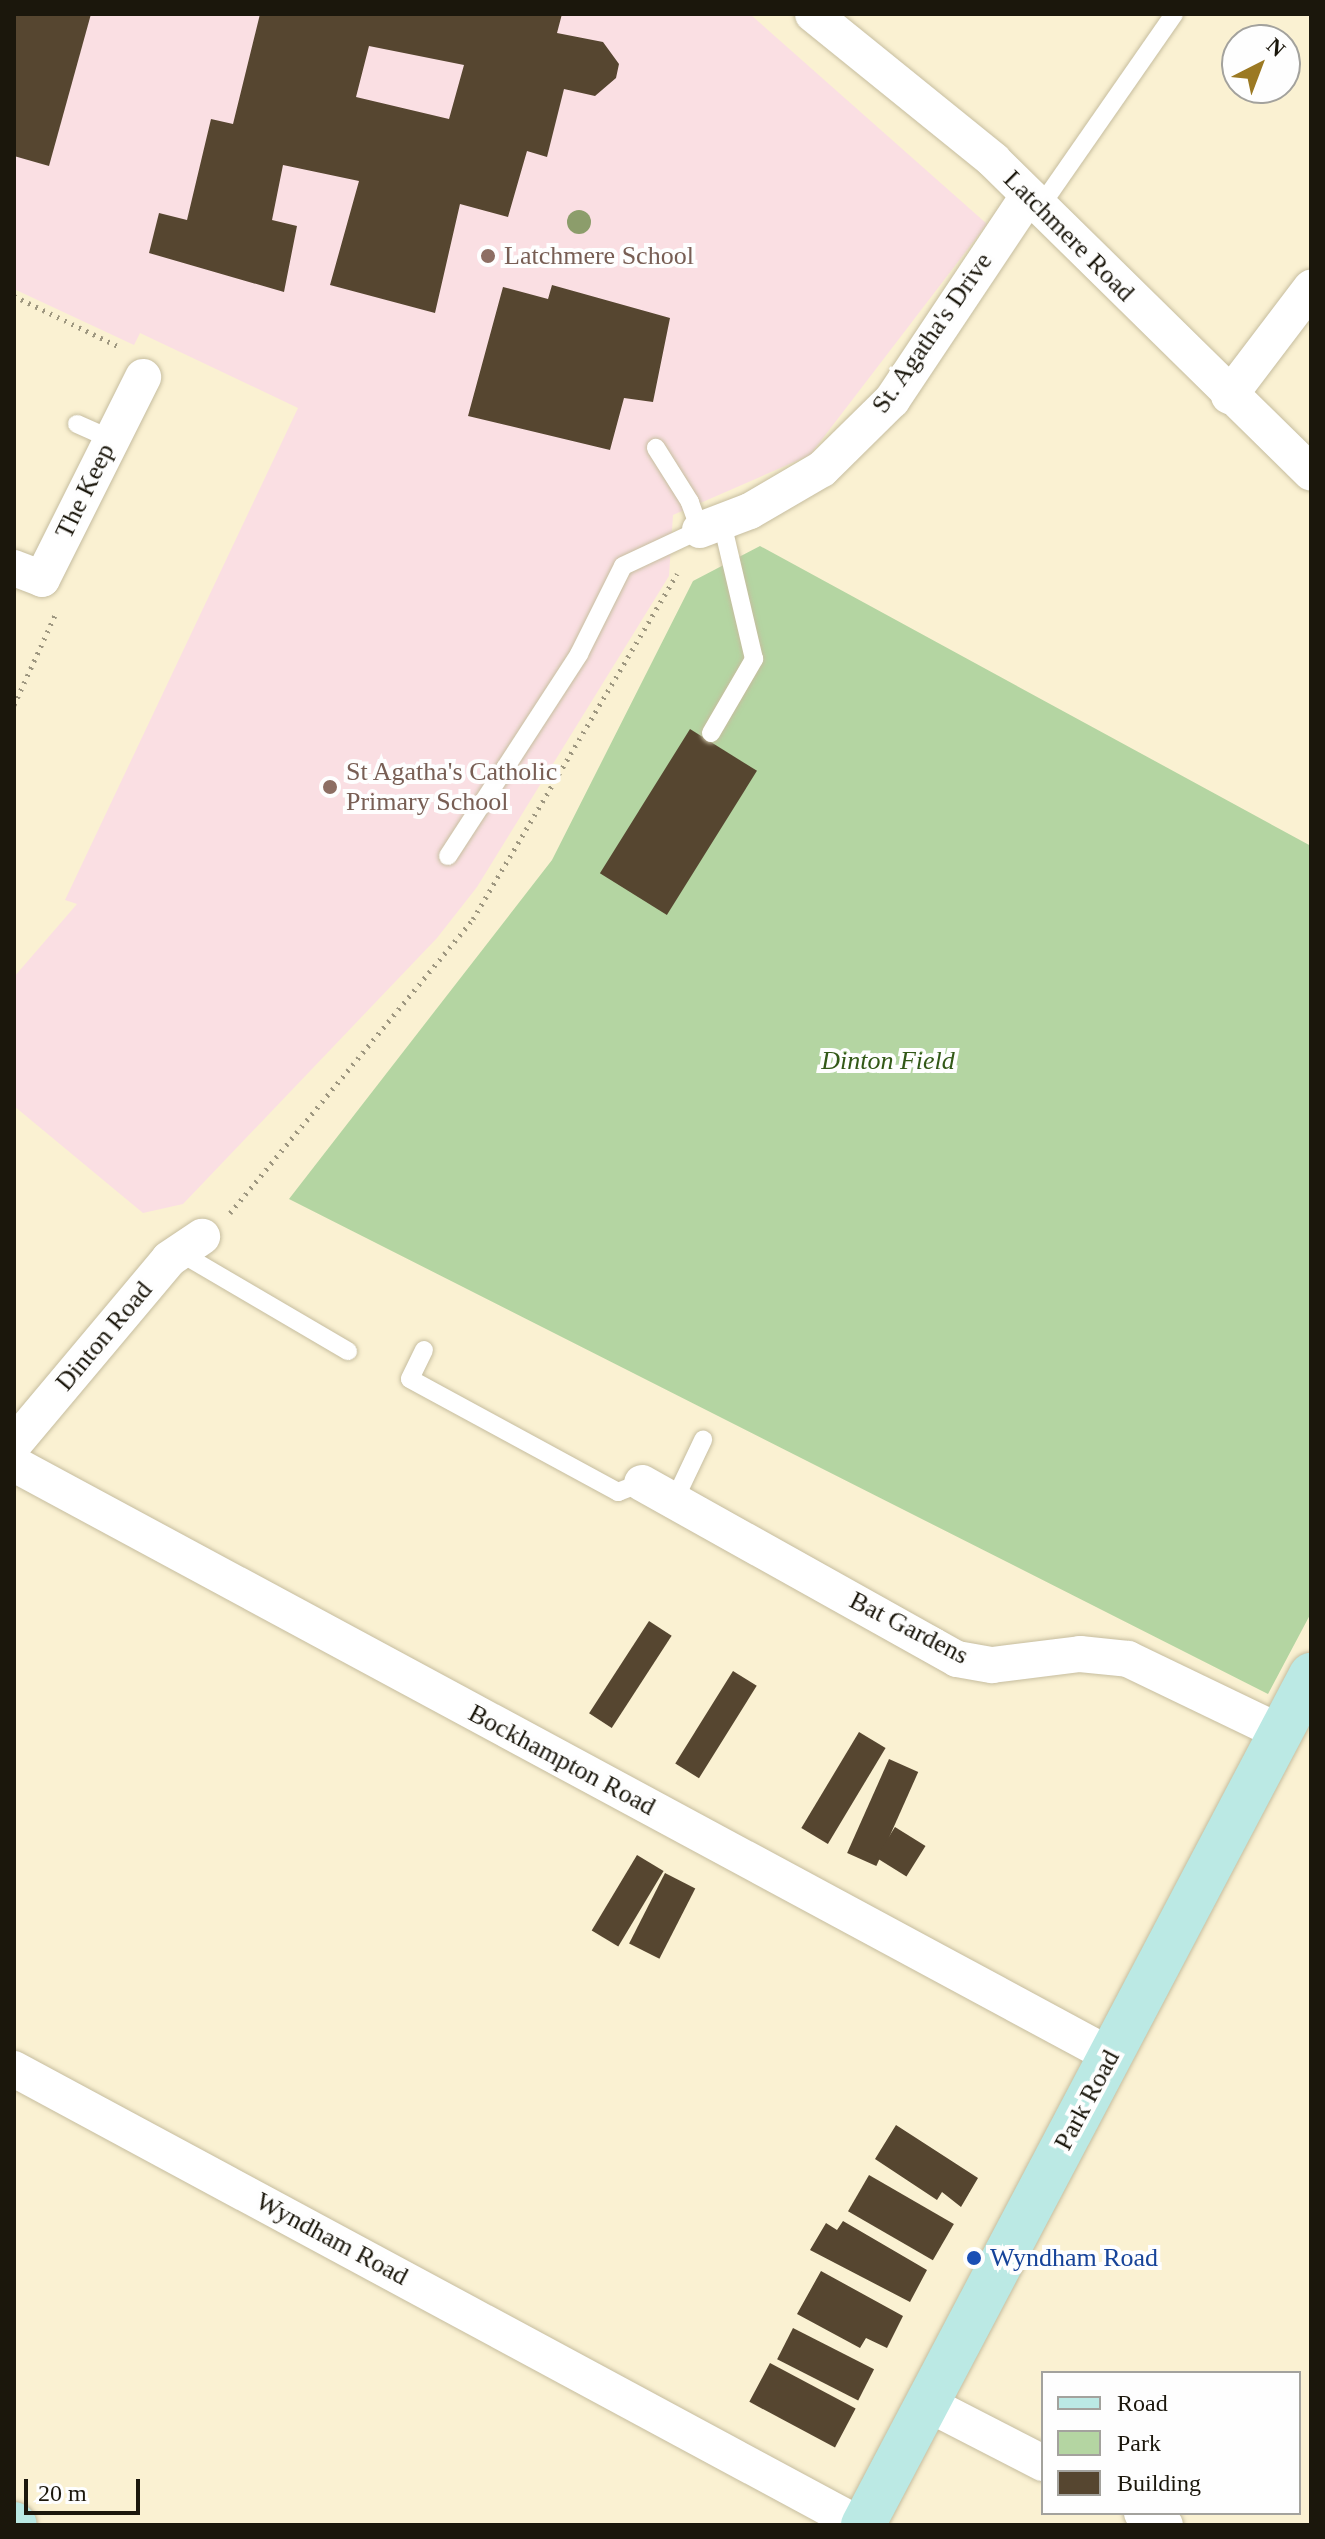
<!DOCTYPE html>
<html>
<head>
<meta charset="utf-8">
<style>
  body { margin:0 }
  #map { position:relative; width:1325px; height:2539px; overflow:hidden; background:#faf1d2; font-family:Georgia,serif }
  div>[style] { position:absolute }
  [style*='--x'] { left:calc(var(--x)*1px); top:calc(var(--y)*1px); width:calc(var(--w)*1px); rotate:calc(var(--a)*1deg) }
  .education>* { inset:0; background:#fadfe3 }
  .green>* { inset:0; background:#b4d5a2 }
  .building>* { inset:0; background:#564630; transform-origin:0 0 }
  .path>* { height:5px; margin-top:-2.5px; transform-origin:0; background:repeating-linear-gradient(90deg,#9e9780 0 2px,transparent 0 8px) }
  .roads { filter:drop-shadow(0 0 2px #c6bd9f) drop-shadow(0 0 2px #c6bd9f) }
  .lane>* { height:18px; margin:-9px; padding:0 9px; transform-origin:9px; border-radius:9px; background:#fff }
  .street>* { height:36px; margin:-18px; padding:0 18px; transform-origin:18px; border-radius:18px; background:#fff }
  .secondary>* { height:44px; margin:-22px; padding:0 22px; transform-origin:22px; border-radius:22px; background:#bbe9e4 }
  .trees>* { width:24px; height:24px; margin:-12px; border-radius:50%; background:#8c9d6b }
  .dots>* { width:22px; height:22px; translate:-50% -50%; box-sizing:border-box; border:4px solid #fefefe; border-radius:50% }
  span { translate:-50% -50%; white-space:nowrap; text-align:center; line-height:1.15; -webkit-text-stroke:8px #fefefe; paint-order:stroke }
  .street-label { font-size:26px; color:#1b170c }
  .education-label { font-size:26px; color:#785e54 }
  .left { translate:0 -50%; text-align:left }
  .park-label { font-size:26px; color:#325817; font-style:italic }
  .transit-label { font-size:26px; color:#164399 }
  .frame { position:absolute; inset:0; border:16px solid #1b170c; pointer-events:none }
  .legend { position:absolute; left:1041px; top:2371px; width:260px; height:144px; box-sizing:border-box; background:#fefefe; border:2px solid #a3a29d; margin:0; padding:10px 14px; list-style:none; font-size:24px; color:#1b170c }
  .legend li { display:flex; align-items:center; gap:16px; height:40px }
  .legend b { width:40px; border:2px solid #a3a29d }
  .north { position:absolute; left:1221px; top:24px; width:80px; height:80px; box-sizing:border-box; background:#fefefe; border:2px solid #a3a29d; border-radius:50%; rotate:42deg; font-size:22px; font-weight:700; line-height:32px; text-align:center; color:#1b170c }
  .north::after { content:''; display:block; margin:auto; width:28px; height:36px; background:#9b7923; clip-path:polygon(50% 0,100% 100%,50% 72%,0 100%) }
  .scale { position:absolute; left:24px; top:2479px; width:116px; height:36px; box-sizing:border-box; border:4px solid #1b170c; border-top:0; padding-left:10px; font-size:24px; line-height:28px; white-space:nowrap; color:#1b170c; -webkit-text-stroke:6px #fefefe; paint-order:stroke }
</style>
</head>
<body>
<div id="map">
  <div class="education">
    <i style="clip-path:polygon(14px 14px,750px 14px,987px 224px,810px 455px,673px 515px,669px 576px,477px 887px,437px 938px,183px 1204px,143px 1213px,14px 1106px,14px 977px,77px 904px,65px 900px,298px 408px,140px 333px,134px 345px,14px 289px)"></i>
  </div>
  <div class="green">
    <i style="clip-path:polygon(760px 546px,1311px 846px,1311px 1613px,1268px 1694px,289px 1199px,552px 860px,693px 581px)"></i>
  </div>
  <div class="building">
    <i style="clip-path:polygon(14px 14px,91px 14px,49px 166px,14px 156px)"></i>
    <i style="clip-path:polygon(evenodd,260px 14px,562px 14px,557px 33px,603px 42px,619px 64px,616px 78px,595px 96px,564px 89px,547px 157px,527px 151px,508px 217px,460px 204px,435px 313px,330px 285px,359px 181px,283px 165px,272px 220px,297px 226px,284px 292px,149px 253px,159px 213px,187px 220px,211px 119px,233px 124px,260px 14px,369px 46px,464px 65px,449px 119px,356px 97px,369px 46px)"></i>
    <i style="clip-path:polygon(552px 285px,670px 318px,653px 402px,624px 398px,610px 450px,468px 416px,503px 287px,548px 299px)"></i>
    <i style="left:690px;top:729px;width:79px;height:170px;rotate:32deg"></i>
    <i style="left:649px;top:1621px;width:27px;height:110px;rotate:33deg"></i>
    <i style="left:733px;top:1671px;width:28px;height:109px;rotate:32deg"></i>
    <i style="left:859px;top:1732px;width:31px;height:112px;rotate:31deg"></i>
    <i style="left:889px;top:1759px;width:32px;height:103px;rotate:24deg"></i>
    <i style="left:895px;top:1827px;width:36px;height:36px;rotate:32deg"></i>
    <i style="left:637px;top:1855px;width:31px;height:88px;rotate:31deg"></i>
    <i style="left:665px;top:1873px;width:34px;height:79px;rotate:27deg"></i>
    <i style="clip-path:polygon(896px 2125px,978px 2178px,961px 2207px,942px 2192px,937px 2200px,875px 2159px)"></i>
    <i style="left:869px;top:2175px;width:98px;height:42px;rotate:30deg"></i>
    <i style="clip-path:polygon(843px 2221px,927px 2270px,910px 2302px,810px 2250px,826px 2223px,837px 2230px)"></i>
    <i style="clip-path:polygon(821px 2271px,903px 2316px,887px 2348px,866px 2338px,860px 2348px,797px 2314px)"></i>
    <i style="left:793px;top:2328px;width:91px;height:35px;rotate:27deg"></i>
    <i style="left:770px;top:2363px;width:97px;height:44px;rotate:28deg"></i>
  </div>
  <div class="path">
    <i style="--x:14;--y:296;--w:118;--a:25.7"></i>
    <i style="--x:14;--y:705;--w:99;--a:-65.5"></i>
    <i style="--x:230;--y:1213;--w:381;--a:-50.4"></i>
    <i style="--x:473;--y:919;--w:401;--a:-59.4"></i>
  </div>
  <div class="roads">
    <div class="lane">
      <i style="--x:1040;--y:207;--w:235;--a:-55.2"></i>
      <i style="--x:77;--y:424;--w:36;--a:24"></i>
      <i style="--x:711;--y:733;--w:86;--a:-59.8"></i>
      <i style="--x:754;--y:659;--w:140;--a:-103.2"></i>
      <i style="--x:448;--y:856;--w:241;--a:-57"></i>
      <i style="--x:579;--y:654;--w:98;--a:-63.4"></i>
      <i style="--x:623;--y:566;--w:85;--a:-25.1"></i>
      <i style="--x:700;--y:530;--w:30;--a:-110"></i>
      <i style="--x:690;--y:502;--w:64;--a:-122.2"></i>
      <i style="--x:179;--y:1252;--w:196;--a:30.4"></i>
      <i style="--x:424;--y:1350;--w:32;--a:116"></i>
      <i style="--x:410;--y:1379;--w:237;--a:28.5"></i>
      <i style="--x:618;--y:1492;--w:26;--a:-21"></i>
      <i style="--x:674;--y:1501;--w:68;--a:-64.6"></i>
    </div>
    <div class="street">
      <i style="--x:813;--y:14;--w:232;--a:39"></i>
      <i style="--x:993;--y:160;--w:446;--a:44.5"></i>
      <i style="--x:1229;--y:396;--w:136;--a:-52.8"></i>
      <i style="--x:700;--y:530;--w:53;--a:-20.8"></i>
      <i style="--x:750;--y:511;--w:83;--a:-30.3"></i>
      <i style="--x:822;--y:469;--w:98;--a:-44.6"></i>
      <i style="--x:892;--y:400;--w:245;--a:-56.3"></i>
      <i style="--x:14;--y:568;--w:30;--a:21"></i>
      <i style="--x:42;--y:579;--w:226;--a:-63.4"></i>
      <i style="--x:14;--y:1444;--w:241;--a:-50"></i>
      <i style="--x:169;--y:1259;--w:40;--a:-34"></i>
      <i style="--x:14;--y:1464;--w:1245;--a:28.34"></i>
      <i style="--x:642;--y:1483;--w:361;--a:29.2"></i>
      <i style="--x:957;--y:1659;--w:36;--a:10"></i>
      <i style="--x:992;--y:1665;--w:89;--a:-7.1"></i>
      <i style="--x:1080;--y:1654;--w:48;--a:5.9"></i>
      <i style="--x:1128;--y:1659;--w:171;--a:25.7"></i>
      <i style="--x:14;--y:2069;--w:961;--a:28.32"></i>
      <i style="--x:928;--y:2404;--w:129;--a:27.2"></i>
      <i style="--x:1142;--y:2513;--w:26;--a:28"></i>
    </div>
    <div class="secondary">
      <i style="--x:14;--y:2524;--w:1;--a:45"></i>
      <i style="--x:863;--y:2525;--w:961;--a:-62.21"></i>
    </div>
  </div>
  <div class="trees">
    <i style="left:579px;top:222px"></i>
  </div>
  <div class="dots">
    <i style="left:488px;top:256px;background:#8d6e63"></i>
    <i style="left:330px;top:787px;background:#8d6e63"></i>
    <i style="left:974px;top:2258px;background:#1a4fb4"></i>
  </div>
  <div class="street-label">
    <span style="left:1069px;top:236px;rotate:45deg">Latchmere Road</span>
    <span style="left:932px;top:333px;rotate:-55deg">St. Agatha's Drive</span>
    <span style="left:85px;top:491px;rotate:-64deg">The Keep</span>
    <span style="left:104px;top:1336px;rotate:-50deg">Dinton Road</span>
    <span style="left:909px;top:1628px;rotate:27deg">Bat Gardens</span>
    <span style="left:562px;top:1760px;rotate:28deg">Bockhampton Road</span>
    <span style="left:1087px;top:2100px;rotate:-62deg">Park Road</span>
    <span style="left:332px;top:2239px;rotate:28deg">Wyndham Road</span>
  </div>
  <div class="education-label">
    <span class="left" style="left:504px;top:256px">Latchmere School</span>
    <span class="left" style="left:346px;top:787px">St Agatha's Catholic<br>Primary School</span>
  </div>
  <div class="park-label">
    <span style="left:888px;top:1061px">Dinton Field</span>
  </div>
  <div class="transit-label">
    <span class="left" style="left:990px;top:2258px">Wyndham Road</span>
  </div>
  <div class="frame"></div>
  <ul class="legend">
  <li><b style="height:10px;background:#bbe9e4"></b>Road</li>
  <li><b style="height:22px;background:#b4d5a2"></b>Park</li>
  <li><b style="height:22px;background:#564630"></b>Building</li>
  </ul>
  <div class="north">N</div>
  <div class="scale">20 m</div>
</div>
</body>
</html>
